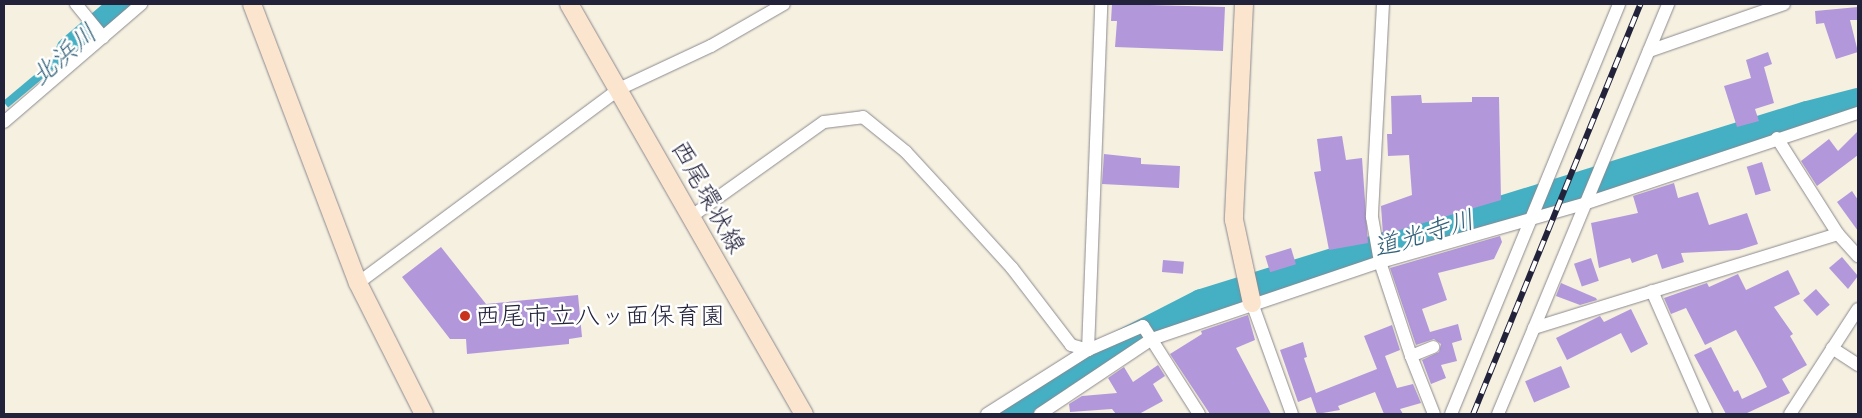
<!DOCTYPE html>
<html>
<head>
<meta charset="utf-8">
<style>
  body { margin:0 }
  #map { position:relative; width:1862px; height:418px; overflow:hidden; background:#f5f0e0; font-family:Caveat,"Klee One",sans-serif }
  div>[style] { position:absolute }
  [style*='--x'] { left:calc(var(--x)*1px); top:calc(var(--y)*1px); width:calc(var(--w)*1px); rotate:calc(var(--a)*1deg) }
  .water>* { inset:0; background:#45afc4; transform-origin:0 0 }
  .river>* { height:29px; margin:-14.5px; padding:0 14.5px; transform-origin:14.5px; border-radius:14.5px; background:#45afc4 }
  .building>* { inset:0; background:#b298db; transform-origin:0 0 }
  .roads { filter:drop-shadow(0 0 1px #8c898e) drop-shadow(0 0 1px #8c898e) }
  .street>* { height:12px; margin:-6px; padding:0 6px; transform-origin:6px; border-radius:6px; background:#fff }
  .secondary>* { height:18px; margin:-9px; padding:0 9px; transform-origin:9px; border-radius:9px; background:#fce5cf }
  .rail>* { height:5.5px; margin-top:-2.75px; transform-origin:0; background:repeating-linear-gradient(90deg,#fff 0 11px,#22223b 0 22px); box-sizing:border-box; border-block:1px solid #22223b }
  .dots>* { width:14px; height:14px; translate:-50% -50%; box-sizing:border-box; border:2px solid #fff; border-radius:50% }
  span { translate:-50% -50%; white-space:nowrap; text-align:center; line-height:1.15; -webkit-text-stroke:5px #fff; paint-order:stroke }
  .street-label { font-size:25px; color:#22223b }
  .poi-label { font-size:25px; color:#22223b }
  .left { translate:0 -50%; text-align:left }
  .water-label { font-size:26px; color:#326179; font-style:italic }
  .frame { position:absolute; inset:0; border:5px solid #22223b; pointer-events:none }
</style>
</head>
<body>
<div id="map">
  <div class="water">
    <i style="clip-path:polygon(118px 4px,131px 4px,106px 25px,101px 19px)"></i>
    <i style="left:88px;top:30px;width:8px;height:111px;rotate:50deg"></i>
  </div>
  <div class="river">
    <i style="--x:70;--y:50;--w:71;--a:-40.4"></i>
    <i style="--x:1011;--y:414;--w:100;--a:-34"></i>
    <i style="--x:1094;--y:358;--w:120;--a:-27.2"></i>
    <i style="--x:1201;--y:303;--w:634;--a:-17.24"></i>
    <i style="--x:1807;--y:115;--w:53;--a:-14.3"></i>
  </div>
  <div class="building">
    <i style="clip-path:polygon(1112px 4px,1225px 7px,1223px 51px,1115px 47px,1117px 21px,1111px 21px)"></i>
    <i style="clip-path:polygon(1858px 7px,1858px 20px,1850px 20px,1858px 52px,1836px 59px,1824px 23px,1816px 24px,1815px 11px)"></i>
    <i style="clip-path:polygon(1768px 52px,1772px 64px,1764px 67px,1774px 103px,1755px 109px,1759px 121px,1737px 127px,1724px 86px,1751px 78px,1746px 60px)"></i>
    <i style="clip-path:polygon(1421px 95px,1422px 103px,1472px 102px,1472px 97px,1499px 97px,1501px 200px,1383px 235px,1381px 206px,1412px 195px,1409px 155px,1388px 156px,1387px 134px,1392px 134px,1391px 96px)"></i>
    <i style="clip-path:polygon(1858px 131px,1858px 155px,1817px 186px,1801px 161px,1829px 139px,1838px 151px)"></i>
    <i style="clip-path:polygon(1342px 136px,1346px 160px,1362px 158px,1368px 243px,1329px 250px,1314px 172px,1321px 171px,1317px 139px)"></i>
    <i style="clip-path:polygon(1104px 154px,1141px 158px,1141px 164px,1180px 166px,1179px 188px,1102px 184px)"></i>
    <i style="left:1762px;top:162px;width:30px;height:16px;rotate:73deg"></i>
    <i style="clip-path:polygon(1674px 183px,1678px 198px,1698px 192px,1709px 225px,1747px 213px,1758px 244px,1739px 250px,1681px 253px,1684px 262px,1662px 269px,1657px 254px,1632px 263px,1630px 258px,1599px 268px,1591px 223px,1638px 213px,1633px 196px)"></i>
    <i style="clip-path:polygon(1852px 191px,1858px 200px,1858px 231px,1837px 202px)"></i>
    <i style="clip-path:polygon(1500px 236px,1502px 242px,1494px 259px,1438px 273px,1447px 300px,1422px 309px,1430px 332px,1458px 324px,1462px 340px,1452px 343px,1457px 361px,1441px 365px,1446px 378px,1431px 384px,1422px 360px,1439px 352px,1441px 344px,1434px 339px,1416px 345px,1390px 268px)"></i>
    <i style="clip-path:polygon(441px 247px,486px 304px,578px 295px,582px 337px,569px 339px,569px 344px,467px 354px,466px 339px,450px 339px,402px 277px)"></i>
    <i style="left:1291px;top:248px;width:17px;height:27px;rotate:73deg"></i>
    <i style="clip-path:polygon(1842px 257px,1858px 276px,1848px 289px,1829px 268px)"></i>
    <i style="left:1591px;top:258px;width:24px;height:18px;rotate:71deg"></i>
    <i style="left:1163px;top:260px;width:21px;height:12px;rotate:5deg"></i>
    <i style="clip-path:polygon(1788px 270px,1800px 294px,1774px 307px,1793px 334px,1790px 336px,1807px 365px,1782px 379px,1790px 393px,1745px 414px,1726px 414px,1694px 355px,1711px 347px,1734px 392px,1738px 390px,1742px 399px,1767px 387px,1760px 373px,1736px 330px,1705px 345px,1686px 308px,1671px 314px,1664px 298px,1707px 283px,1709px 287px,1738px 274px,1746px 290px)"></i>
    <i style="clip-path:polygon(1561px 283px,1596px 298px,1597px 300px,1580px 305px,1556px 296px)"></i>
    <i style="left:1816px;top:289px;width:21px;height:17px;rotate:49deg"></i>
    <i style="clip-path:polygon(1631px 309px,1648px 344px,1631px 353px,1621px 333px,1567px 360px,1556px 338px,1600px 316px,1604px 322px)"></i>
    <i style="clip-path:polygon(1248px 315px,1255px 340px,1236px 348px,1271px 414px,1210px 414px,1170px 354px,1202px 334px,1201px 331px)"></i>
    <i style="clip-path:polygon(1392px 325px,1400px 350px,1385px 356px,1397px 388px,1413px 384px,1421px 403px,1400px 409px,1403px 414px,1384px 414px,1375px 392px,1338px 406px,1340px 410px,1317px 414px,1311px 397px,1298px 402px,1280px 350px,1303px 342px,1307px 357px,1304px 358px,1316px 393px,1377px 369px,1364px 336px)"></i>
    <i style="clip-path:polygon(1158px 365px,1165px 376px,1153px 384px,1163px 401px,1139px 414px,1116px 414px,1112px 409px,1070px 412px,1069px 404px,1082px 396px,1117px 393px,1108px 378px,1124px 367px,1133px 382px)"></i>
    <i style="left:1561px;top:366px;width:23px;height:39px;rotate:67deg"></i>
  </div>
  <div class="roads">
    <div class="street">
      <i style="--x:76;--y:4;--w:43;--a:50.7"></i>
      <i style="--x:1383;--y:4;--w:213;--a:93"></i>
      <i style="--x:1372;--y:217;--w:46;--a:79.9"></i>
      <i style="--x:1380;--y:262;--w:99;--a:71.7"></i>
      <i style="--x:1411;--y:356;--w:24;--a:-22"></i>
      <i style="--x:1649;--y:51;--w:143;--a:-19.2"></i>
      <i style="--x:4;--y:122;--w:181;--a:-40.7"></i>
      <i style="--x:1777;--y:138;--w:114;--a:57.6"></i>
      <i style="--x:1838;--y:234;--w:30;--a:48"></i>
      <i style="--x:692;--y:216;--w:162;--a:-35.5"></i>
      <i style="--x:824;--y:122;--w:39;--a:-7"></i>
      <i style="--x:863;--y:117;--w:55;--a:39.1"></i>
      <i style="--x:906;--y:152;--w:53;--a:47.3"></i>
      <i style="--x:942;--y:191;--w:104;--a:47.7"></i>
      <i style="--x:1012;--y:268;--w:97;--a:52.5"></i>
      <i style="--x:1071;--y:345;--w:18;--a:16"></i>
      <i style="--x:1088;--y:350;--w:60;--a:-23.6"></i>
      <i style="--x:1143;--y:326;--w:104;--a:57.5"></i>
      <i style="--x:358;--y:283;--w:325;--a:-36.6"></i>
      <i style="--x:619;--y:89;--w:102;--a:-25.1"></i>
      <i style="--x:711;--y:46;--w:84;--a:-29.9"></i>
      <i style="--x:1652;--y:291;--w:134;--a:66.3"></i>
      <i style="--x:1252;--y:303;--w:118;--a:70.2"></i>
      <i style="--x:1534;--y:328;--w:351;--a:-67.5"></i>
      <i style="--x:1832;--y:348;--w:31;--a:33"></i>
      <i style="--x:1411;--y:356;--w:62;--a:68.4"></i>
      <i style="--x:987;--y:414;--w:120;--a:-32.4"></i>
      <i style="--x:1088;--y:350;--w:346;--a:-87.8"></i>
      <i style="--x:1040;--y:414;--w:135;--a:-33.8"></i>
      <i style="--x:1152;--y:339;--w:241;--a:-18.7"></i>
      <i style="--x:1380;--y:262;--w:212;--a:-15.9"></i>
      <i style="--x:1584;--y:204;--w:289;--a:-18.4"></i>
      <i style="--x:1451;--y:414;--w:443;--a:-67.7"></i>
      <i style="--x:1498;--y:414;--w:93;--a:-67.3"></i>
      <i style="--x:1534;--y:328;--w:318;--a:-17.2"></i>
      <i style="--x:1790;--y:414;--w:125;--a:-57.1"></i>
    </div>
    <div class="secondary">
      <i style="--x:252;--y:4;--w:298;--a:69.2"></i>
      <i style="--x:358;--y:283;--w:147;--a:63.3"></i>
      <i style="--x:569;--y:4;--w:473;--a:60.2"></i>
      <i style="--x:1244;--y:4;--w:216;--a:92.7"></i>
      <i style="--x:1234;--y:220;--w:85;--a:77.8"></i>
    </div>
  </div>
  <div class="rail">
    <i style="--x:1473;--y:414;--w:443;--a:-67.8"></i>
  </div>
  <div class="dots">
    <i style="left:465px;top:316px;background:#c8321e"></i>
  </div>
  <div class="street-label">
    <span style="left:708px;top:197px;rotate:61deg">西尾環状線</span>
  </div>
  <div class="poi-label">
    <span class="left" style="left:475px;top:316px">西尾市立八ッ面保育園</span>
  </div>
  <div class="water-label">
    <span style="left:64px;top:55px;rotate:-41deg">北浜川</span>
    <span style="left:1424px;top:234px;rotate:-17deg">道光寺川</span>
  </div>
  <div class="frame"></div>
</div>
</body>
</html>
